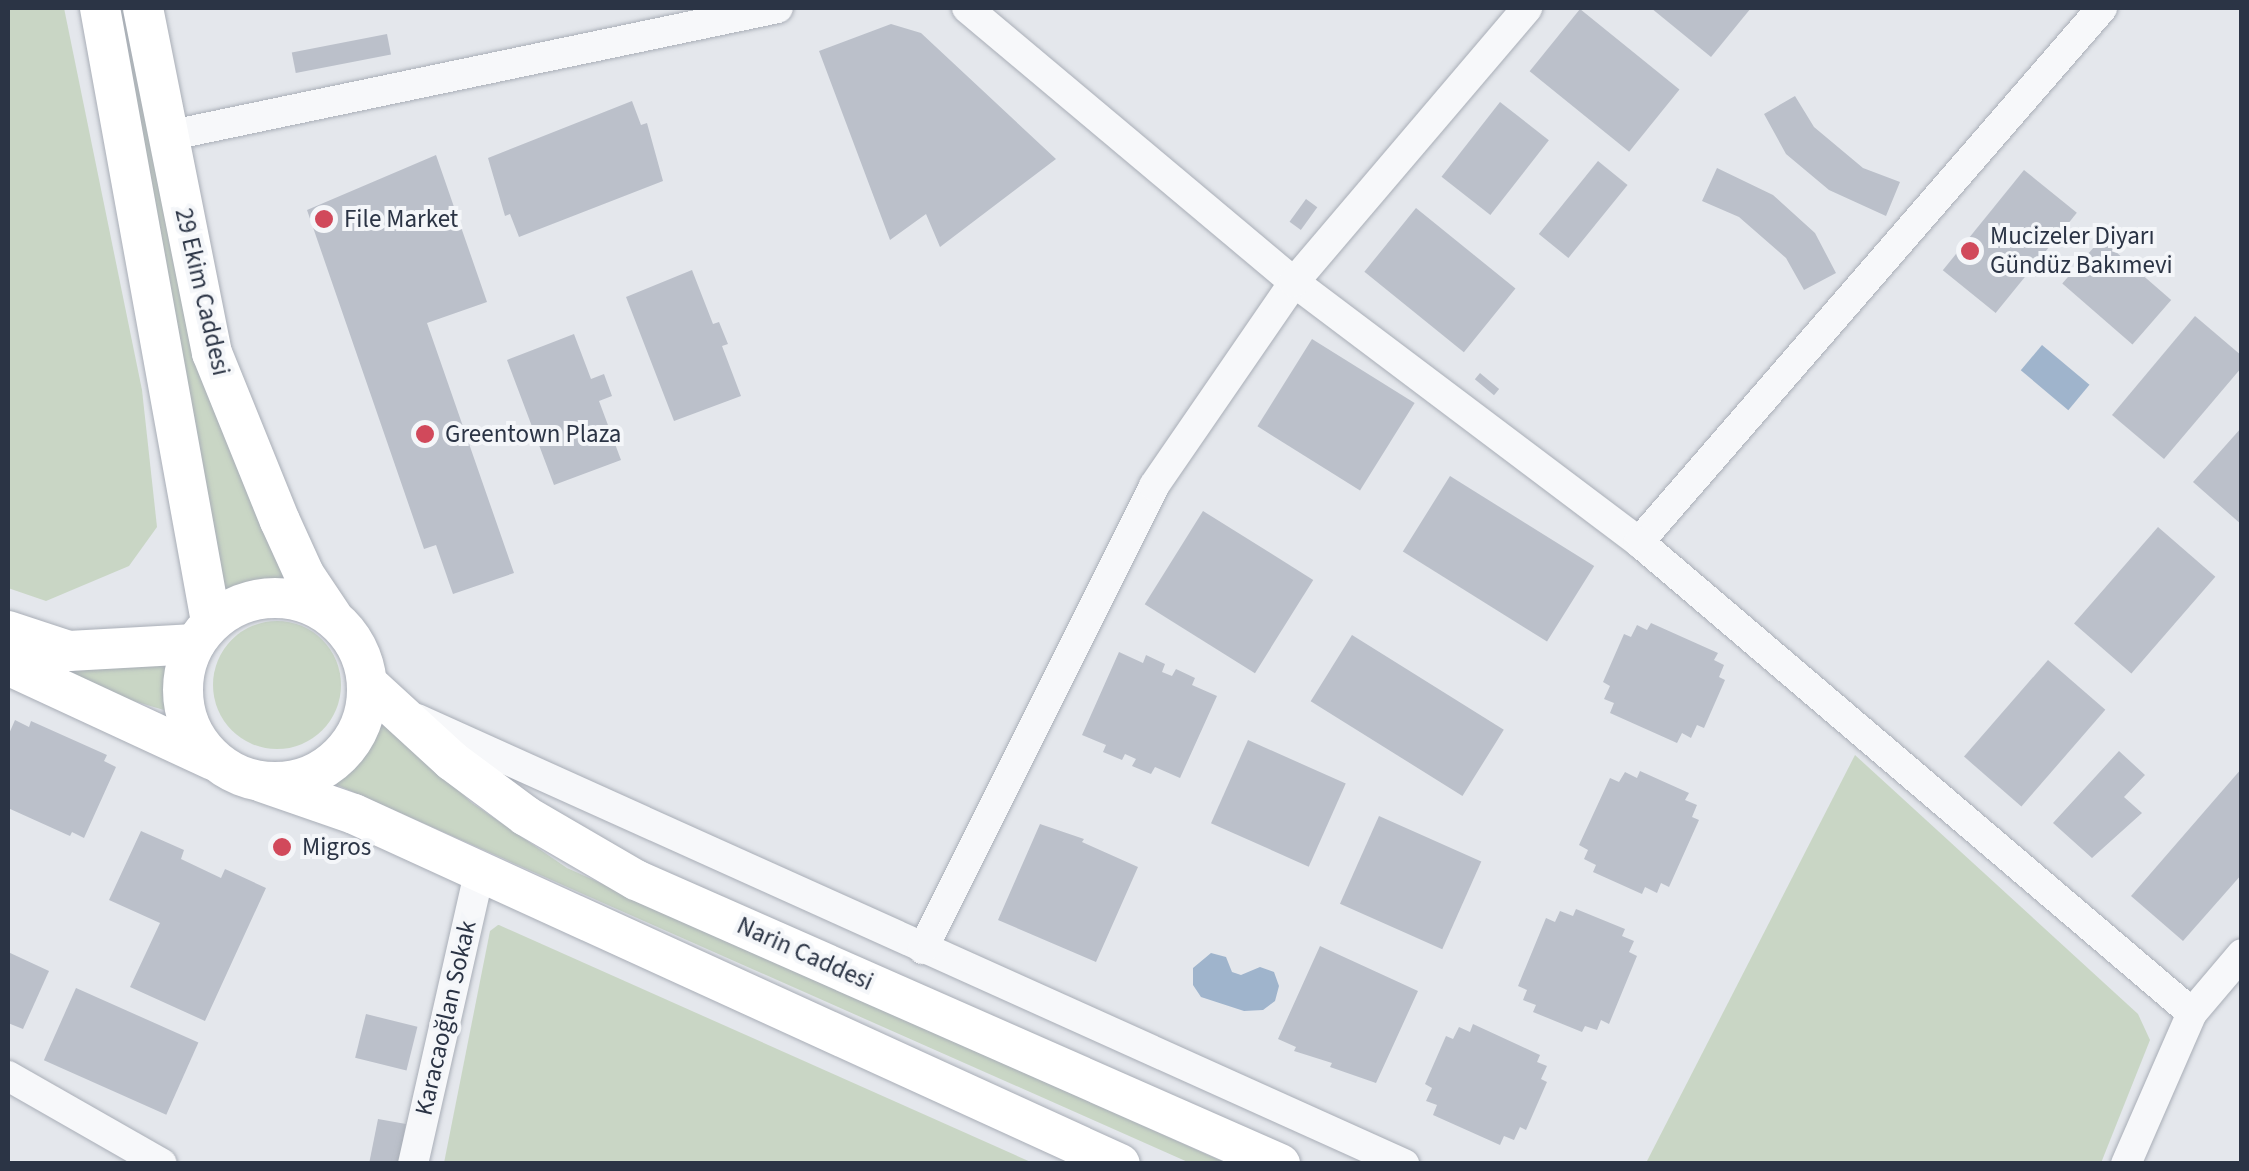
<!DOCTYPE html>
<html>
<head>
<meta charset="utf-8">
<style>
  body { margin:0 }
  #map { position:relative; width:2249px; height:1171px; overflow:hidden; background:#e4e7ec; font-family:"Source Sans 3",sans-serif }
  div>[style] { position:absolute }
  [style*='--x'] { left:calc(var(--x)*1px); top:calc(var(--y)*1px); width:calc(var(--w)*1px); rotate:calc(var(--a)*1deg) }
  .green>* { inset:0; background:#c9d6c5 }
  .round { border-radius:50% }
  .water>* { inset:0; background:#9fb4cc; transform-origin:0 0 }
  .building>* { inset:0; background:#bbc0ca; transform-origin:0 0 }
  .roads { filter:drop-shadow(0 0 2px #a9aeb7) drop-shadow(0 0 2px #a9aeb7) }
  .minor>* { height:30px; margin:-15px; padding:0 15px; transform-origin:15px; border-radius:15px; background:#f7f8fa }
  .secondary>* { height:40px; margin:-20px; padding:0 20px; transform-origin:20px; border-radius:20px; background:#fff }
  .secondary>.ring { margin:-20px; padding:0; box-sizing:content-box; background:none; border:40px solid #fff; border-radius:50% }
  .dots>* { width:28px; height:28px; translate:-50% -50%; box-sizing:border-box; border:5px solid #f4f6f9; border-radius:50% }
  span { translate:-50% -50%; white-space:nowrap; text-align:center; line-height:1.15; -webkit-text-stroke:8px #f4f6f9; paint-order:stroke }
  .poi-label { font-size:25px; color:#2b3445 }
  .left { translate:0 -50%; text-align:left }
  .street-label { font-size:25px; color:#2b3445 }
  .frame { position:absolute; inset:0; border:10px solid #2b3445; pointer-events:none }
</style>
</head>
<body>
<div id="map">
  <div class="green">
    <i style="clip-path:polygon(8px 8px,64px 8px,142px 390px,157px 527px,129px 566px,46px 601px,8px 588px)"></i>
    <i style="clip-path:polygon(105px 8px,137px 8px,204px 356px,304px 593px,258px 590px,217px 608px)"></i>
    <i class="round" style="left:213px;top:621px;width:128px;height:128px"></i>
    <i style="clip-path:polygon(24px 649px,95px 668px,169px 659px,174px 713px,80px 685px)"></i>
    <i style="clip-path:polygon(381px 720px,472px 803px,567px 868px,1226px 1163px,1190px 1163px,335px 784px,335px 775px,356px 756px)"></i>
    <i style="clip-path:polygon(1855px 755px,2138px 1014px,2150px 1040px,2101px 1163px,1646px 1163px)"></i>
    <i style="clip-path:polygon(498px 925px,499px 925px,1033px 1163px,444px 1163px,490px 931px)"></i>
  </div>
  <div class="water">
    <i style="left:2042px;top:345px;width:62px;height:33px;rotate:40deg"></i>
    <i style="clip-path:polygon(1211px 953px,1226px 957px,1232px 972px,1241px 975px,1260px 967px,1274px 972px,1279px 986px,1275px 1001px,1263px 1010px,1244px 1011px,1201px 997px,1193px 985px,1193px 968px)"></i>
  </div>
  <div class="building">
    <i style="clip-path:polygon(1651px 8px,1751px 8px,1711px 57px)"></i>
    <i style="left:1580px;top:9px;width:128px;height:80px;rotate:39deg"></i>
    <i style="clip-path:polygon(891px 24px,921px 33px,1056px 159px,940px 247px,926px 214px,890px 240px,819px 51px)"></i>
    <i style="left:387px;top:34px;width:21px;height:97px;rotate:79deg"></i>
    <i style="clip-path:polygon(1795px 96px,1814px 127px,1863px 168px,1900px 182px,1886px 216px,1829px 190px,1786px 154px,1764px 114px)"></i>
    <i style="clip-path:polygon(632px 101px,641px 125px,647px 123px,663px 181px,519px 237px,510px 214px,505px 216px,488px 158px)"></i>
    <i style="left:1500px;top:102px;width:62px;height:95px;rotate:38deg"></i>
    <i style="clip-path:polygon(436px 155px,487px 302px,427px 323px,514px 573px,453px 594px,436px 545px,424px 549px,307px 210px)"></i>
    <i style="left:1598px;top:161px;width:38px;height:94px;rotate:39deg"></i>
    <i style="clip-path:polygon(1717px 168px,1773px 195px,1815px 233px,1836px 273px,1804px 290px,1786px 258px,1739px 217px,1702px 201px)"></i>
    <i style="left:2024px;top:170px;width:68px;height:129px;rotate:39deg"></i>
    <i style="left:1306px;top:199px;width:14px;height:28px;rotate:36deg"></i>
    <i style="left:1416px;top:208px;width:128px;height:82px;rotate:39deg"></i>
    <i style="left:2101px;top:239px;width:93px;height:59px;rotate:41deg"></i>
    <i style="clip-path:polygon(692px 270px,713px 324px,719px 322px,728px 344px,722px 346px,741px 396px,674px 421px,626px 297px)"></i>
    <i style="clip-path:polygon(2195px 316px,2242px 356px,2242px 367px,2164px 459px,2112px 415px)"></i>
    <i style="clip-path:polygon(574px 334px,591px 379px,604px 374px,612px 396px,599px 401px,621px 460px,554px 485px,507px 360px)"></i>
    <i style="left:1312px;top:339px;width:121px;height:103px;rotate:32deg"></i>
    <i style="left:1480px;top:373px;width:25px;height:8px;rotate:40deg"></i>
    <i style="clip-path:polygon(2242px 427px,2242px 525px,2193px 482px)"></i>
    <i style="left:1450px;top:476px;width:170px;height:89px;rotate:32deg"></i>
    <i style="left:1203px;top:511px;width:130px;height:110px;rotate:32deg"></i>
    <i style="left:2158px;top:527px;width:76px;height:128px;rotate:41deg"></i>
    <i style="clip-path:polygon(1651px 623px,1718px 653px,1714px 660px,1724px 665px,1719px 677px,1725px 680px,1704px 728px,1697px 725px,1691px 738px,1682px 733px,1677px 743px,1610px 713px,1614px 703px,1604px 699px,1610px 686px,1603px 682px,1624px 634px,1631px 637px,1637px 625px,1647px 630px)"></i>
    <i style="left:1352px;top:635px;width:179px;height:78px;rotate:32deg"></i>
    <i style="clip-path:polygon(1119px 652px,1143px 663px,1146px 655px,1165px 664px,1162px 672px,1172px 676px,1176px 669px,1195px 678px,1192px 685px,1217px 696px,1180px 778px,1155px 767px,1151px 774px,1132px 766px,1136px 759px,1125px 754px,1122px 760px,1103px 752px,1106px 745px,1082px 735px)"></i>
    <i style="left:2048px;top:660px;width:76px;height:128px;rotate:41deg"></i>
    <i style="clip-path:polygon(15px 720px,29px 727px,31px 721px,107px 755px,104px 761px,116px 767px,84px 838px,72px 832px,70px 836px,8px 808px,8px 736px)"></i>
    <i style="left:1248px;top:740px;width:107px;height:91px;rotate:24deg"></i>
    <i style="clip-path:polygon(2119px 751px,2145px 775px,2124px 797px,2142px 813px,2092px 858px,2053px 823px)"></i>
    <i style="clip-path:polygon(2242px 768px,2242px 874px,2183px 941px,2131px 896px)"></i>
    <i style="clip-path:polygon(1640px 771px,1689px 793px,1685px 800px,1697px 805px,1692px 817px,1699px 820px,1669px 887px,1661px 883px,1657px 893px,1645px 887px,1642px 894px,1593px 872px,1596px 865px,1584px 859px,1588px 850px,1579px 845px,1610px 778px,1619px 782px,1625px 772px,1637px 778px)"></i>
    <i style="left:1379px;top:816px;width:112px;height:96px;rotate:24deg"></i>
    <i style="clip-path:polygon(1040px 824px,1084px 839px,1082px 842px,1138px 867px,1096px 962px,998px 920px)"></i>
    <i style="clip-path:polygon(141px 831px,184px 850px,181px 859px,221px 878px,225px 869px,266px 888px,205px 1021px,130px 987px,160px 923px,109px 900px)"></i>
    <i style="clip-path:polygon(1576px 909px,1625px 929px,1622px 936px,1634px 941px,1629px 952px,1637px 956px,1609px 1024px,1601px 1020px,1597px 1030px,1585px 1026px,1582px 1032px,1533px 1012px,1536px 1005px,1523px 1000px,1527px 990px,1518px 986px,1546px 918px,1555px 922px,1560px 911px,1573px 916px)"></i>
    <i style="clip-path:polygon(1320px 946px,1418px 991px,1376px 1083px,1330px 1067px,1332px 1063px,1294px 1051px,1296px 1047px,1278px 1039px)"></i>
    <i style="clip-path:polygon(8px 952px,49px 971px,23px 1029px,8px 1023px)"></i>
    <i style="left:76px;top:988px;width:134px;height:79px;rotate:24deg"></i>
    <i style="left:366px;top:1014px;width:53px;height:45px;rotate:14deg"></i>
    <i style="clip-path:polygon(1473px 1024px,1540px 1055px,1537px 1062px,1547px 1066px,1541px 1079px,1547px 1082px,1526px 1130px,1520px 1127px,1514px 1140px,1504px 1136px,1500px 1145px,1433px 1115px,1437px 1105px,1426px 1101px,1432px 1088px,1425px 1084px,1446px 1036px,1453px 1039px,1459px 1027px,1470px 1032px)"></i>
    <i style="clip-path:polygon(378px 1119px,406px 1124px,399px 1164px,369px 1164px)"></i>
  </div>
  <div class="roads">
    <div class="minor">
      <i style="--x:967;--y:8;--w:427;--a:40"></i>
      <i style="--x:1294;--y:282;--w:432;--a:37"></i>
      <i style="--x:2102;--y:8;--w:707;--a:130.93"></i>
      <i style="--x:1639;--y:542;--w:726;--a:40.42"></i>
      <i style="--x:167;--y:136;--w:624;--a:-11.83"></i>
      <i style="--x:417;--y:719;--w:1083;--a:24.27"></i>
      <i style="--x:923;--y:949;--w:517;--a:-63.48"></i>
      <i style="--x:1154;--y:486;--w:247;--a:-55.5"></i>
      <i style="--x:1294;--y:282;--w:360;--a:-49.6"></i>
      <i style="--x:8;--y:1076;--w:177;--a:29.7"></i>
      <i style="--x:413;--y:1164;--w:298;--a:-77.2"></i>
      <i style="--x:2126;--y:1164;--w:165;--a:-66.4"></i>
      <i style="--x:2192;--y:1013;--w:77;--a:-49.7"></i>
    </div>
    <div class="secondary">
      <i style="--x:100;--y:8;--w:624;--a:79.75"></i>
      <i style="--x:143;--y:8;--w:352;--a:78.7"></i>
      <i style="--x:212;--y:353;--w:181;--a:68"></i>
      <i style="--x:280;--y:521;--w:58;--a:65.6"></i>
      <i style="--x:304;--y:574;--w:50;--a:56.3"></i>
      <i class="ring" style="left:183px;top:598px;width:144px;height:144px"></i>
      <i style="--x:8;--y:631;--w:64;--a:18.2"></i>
      <i style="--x:69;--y:651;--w:126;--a:-3.2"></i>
      <i style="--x:8;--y:665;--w:226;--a:24.9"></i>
      <i style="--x:368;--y:684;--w:114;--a:42.5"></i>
      <i style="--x:452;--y:761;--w:92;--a:36.6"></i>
      <i style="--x:526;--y:816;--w:127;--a:30.2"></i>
      <i style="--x:636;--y:880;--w:704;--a:23.8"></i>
      <i style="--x:262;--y:782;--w:97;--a:19.2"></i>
      <i style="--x:354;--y:814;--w:842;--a:24.56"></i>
    </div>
  </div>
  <div class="dots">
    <i style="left:324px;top:219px;background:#d1495b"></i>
    <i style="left:1970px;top:251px;background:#d1495b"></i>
    <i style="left:425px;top:434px;background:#d1495b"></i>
    <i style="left:282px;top:847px;background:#d1495b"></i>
  </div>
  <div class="poi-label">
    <span class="left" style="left:344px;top:219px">File Market</span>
    <span class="left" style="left:1990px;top:251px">Mucizeler Diyarı<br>Gündüz Bakımevi</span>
    <span class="left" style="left:445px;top:434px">Greentown Plaza</span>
    <span class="left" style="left:302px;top:847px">Migros</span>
  </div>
  <div class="street-label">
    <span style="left:202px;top:292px;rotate:77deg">29 Ekim Caddesi</span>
    <span style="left:805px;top:954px;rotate:24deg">Narin Caddesi</span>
    <span style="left:446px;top:1018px;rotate:-77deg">Karacaoğlan Sokak</span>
  </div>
  <div class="frame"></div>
</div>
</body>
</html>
